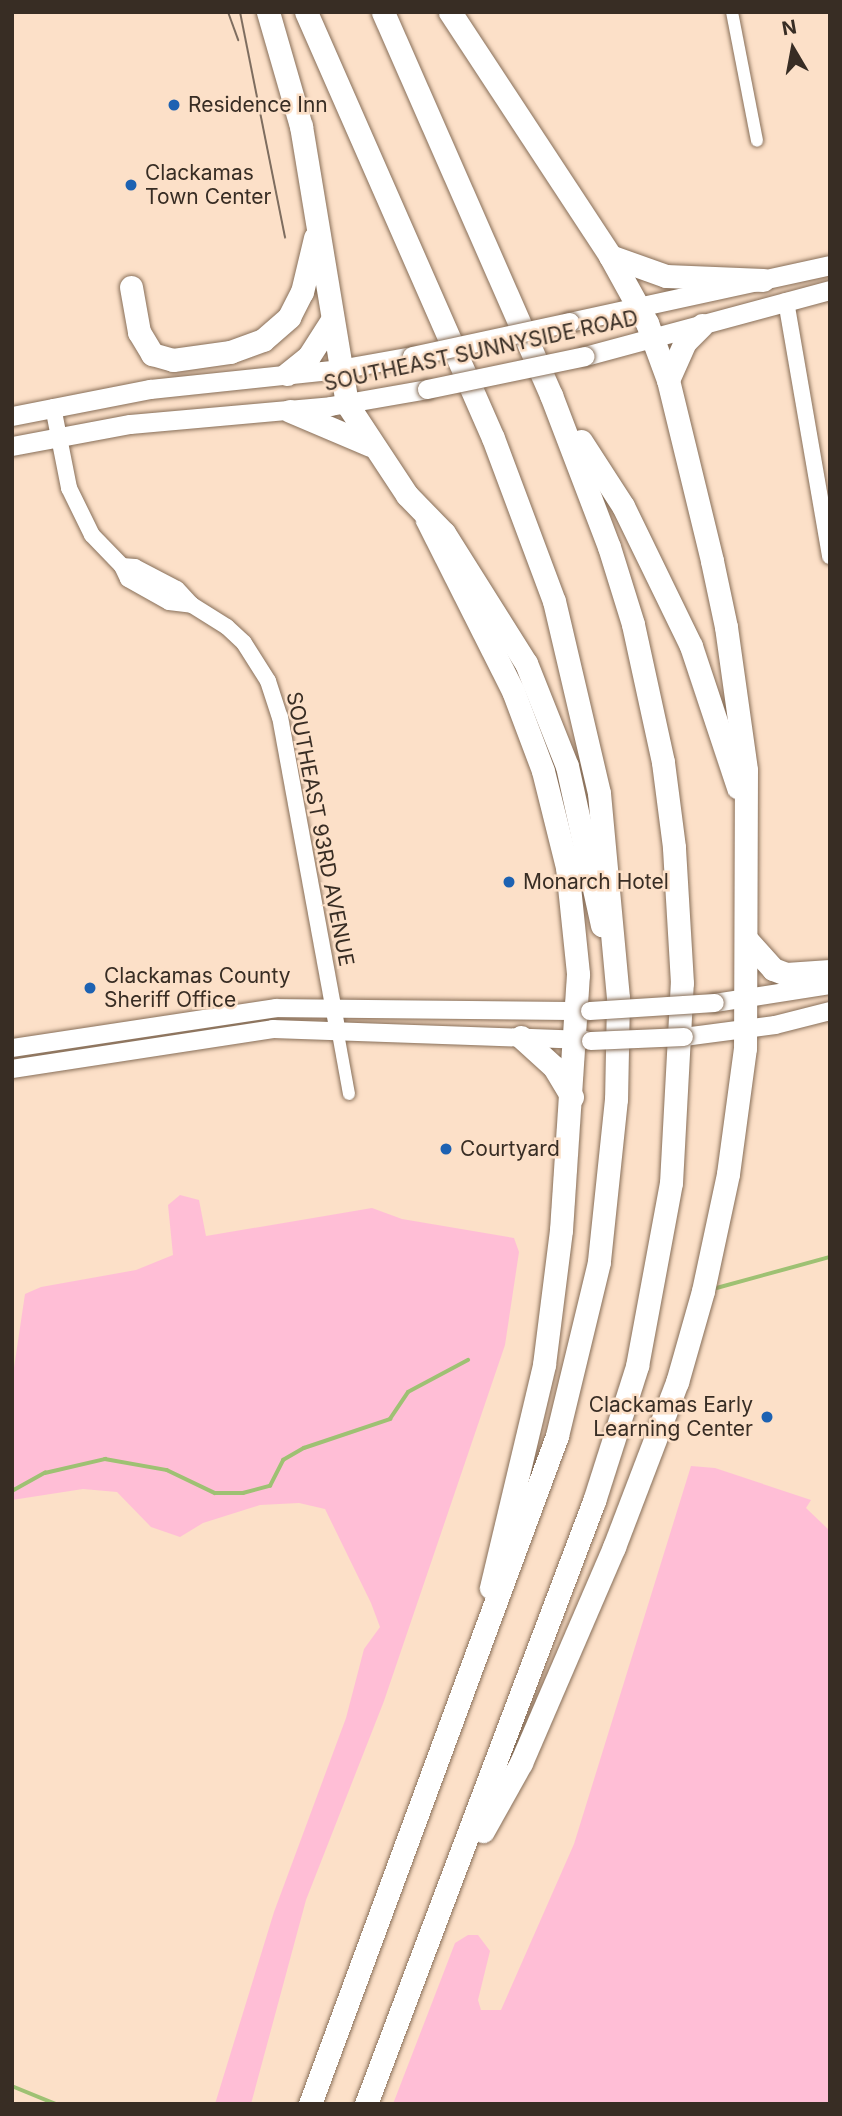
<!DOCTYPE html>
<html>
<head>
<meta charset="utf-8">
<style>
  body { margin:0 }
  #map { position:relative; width:842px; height:2116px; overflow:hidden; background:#fce0c8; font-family:Inter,sans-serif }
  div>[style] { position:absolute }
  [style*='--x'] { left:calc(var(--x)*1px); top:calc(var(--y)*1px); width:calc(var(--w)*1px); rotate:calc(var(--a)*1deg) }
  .green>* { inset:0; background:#ffbed6 }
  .stream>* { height:3.5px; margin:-1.75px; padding:0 1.75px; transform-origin:1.75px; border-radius:1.75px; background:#9ec173 }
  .roads { filter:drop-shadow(0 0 2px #876e58) drop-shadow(0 0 2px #876e58) }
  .minor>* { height:12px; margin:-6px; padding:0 6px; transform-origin:6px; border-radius:6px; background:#fff }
  .tertiary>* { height:16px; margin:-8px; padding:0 8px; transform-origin:8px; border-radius:8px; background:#fff }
  .secondary>* { height:18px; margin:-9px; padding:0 9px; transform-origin:9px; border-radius:9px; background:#fff }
  .primary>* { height:19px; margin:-9.5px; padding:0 9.5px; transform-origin:9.5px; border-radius:9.5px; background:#fff }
  .motorway>* { height:23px; margin:-11.5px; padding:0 11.5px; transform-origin:11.5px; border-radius:11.5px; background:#fff }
  .tram>* { height:2px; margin:-1px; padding:0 1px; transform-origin:1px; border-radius:1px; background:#7e6d5f }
  .bridges { filter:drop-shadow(0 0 2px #876e58) drop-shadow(0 0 2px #876e58) }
  .secondary-bridge>* { height:18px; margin:-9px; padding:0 9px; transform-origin:9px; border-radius:9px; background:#fff }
  .primary-bridge>* { height:19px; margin:-9.5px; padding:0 9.5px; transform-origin:9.5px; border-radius:9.5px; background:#fff }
  .dots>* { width:19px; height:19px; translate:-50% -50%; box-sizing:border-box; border:4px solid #fce0c8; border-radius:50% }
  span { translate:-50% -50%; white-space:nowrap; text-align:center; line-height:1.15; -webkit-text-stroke:5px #fce0c8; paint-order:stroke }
  .poi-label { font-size:21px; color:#382d24 }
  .left { translate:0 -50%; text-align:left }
  .right { translate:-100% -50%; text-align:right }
  .street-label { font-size:21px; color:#382d24 }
  .frame { position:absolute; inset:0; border:14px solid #382d24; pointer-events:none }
  .north { position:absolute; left:758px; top:14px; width:70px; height:70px; -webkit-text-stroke:5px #fce0c8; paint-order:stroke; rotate:350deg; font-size:19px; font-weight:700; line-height:28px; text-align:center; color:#382d24 }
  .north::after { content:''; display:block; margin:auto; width:24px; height:32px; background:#382d24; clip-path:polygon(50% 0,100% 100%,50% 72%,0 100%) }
</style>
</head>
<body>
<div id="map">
  <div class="green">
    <i style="clip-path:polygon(180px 1195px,199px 1200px,206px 1236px,372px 1208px,402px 1219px,514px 1238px,519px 1252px,505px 1345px,384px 1701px,306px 1900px,251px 2104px,215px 2104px,274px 1912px,346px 1718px,364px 1649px,380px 1627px,371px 1603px,325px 1509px,299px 1503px,260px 1505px,203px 1523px,180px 1537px,151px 1527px,117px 1492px,83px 1489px,12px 1500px,12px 1381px,25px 1294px,41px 1287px,136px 1270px,173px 1255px,168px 1205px)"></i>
    <i style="clip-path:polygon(691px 1466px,715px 1468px,811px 1500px,806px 1508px,830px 1531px,830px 2104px,393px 2104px,455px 1943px,468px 1935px,478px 1935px,490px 1951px,478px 2000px,481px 2010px,501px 2010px,574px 1844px)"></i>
  </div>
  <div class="stream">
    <i style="--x:713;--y:1289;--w:121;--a:-15.3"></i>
    <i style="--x:12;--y:1491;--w:38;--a:-29"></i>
    <i style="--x:45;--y:1473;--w:62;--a:-13.1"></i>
    <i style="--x:105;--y:1459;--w:63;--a:10.1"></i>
    <i style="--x:167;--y:1470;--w:53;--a:25.6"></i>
    <i style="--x:215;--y:1493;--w:28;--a:0"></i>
    <i style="--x:243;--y:1493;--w:28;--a:-15"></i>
    <i style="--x:270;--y:1486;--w:29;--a:-63"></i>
    <i style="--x:283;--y:1460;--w:24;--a:-30"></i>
    <i style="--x:304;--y:1448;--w:91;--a:-18.6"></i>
    <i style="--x:390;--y:1419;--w:32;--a:-56"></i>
    <i style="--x:408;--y:1392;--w:68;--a:-28.1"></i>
    <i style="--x:12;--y:2086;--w:48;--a:22.2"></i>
  </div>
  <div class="roads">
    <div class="minor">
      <i style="--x:732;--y:12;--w:131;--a:79"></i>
      <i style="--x:337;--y:1028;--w:67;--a:79.7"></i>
    </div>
    <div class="tertiary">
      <i style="--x:786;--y:301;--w:259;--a:80.2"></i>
      <i style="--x:53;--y:407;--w:83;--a:78.8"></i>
      <i style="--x:69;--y:488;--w:52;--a:63.9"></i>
      <i style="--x:92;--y:535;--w:43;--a:45.9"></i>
      <i style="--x:122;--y:566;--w:14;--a:65"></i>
      <i style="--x:128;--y:579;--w:47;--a:29.3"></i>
      <i style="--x:169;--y:602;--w:23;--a:7"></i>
      <i style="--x:192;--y:605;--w:41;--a:32.2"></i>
      <i style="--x:227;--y:627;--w:23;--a:43"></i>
      <i style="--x:244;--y:643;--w:45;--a:57.7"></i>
      <i style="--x:268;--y:681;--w:38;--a:72"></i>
      <i style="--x:280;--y:717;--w:316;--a:79.6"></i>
      <i style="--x:122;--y:566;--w:13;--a:4"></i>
      <i style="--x:135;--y:567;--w:47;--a:27.6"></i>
      <i style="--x:177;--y:589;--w:22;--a:47"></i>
    </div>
    <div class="secondary">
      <i style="--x:715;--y:1003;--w:116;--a:-8.9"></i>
      <i style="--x:684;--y:1037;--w:92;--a:-7.5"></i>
      <i style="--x:775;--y:1025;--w:57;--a:-14.3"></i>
      <i style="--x:12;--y:1048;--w:267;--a:-8.6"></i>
      <i style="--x:276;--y:1008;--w:311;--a:0.6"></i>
      <i style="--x:12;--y:1069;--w:264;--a:-8.7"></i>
      <i style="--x:273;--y:1029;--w:313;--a:2"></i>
    </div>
    <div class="primary">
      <i style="--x:569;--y:322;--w:267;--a:-12.3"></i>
      <i style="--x:585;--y:356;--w:254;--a:-15.1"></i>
      <i style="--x:12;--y:416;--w:141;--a:-11.1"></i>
      <i style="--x:150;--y:389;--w:190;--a:-6"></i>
      <i style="--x:339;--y:369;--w:74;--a:-10.1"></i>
      <i style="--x:12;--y:446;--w:120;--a:-10.6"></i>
      <i style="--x:130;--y:424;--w:201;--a:-5.1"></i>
      <i style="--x:330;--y:406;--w:98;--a:-9.9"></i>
    </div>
    <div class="motorway">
      <i style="--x:268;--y:12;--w:119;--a:73.9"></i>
      <i style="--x:301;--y:126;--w:282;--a:80.6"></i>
      <i style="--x:347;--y:404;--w:109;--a:56.6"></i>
      <i style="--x:407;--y:495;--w:53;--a:45.8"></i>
      <i style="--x:444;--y:533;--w:154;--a:57.8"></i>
      <i style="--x:526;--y:663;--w:111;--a:68.3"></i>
      <i style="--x:567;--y:766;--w:163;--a:77.6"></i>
      <i style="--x:306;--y:12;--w:465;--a:66.3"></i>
      <i style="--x:493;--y:438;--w:174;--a:69.5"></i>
      <i style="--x:554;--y:601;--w:197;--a:76.8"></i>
      <i style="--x:599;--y:793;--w:206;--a:84.7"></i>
      <i style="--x:618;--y:998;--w:101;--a:91.1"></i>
      <i style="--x:616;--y:1099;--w:164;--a:96"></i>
      <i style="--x:599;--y:1262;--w:179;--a:103.6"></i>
      <i style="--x:557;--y:1436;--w:712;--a:110.29"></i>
      <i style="--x:450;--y:12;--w:292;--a:56.7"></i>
      <i style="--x:610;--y:256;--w:77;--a:61.1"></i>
      <i style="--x:647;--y:323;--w:61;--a:69.8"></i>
      <i style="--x:668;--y:380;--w:186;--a:76.3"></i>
      <i style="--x:712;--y:561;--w:67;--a:78"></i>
      <i style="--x:726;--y:627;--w:144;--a:82"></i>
      <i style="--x:746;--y:770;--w:278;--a:90.2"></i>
      <i style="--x:745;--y:1048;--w:127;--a:97.7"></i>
      <i style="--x:728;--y:1174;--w:120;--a:102.1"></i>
      <i style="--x:703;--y:1291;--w:95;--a:105.9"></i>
      <i style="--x:677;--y:1382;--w:177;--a:110.9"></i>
      <i style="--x:614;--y:1547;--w:235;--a:113.3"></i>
      <i style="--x:521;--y:1763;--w:78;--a:119.2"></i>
      <i style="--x:610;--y:256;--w:59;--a:19.7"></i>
      <i style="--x:666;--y:276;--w:97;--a:2.4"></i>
      <i style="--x:131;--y:287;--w:46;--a:79.9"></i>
      <i style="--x:139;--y:332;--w:26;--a:59"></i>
      <i style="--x:152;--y:354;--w:22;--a:16"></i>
      <i style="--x:173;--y:360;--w:58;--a:-8"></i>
      <i style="--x:230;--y:352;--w:35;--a:-20"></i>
      <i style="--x:263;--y:340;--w:35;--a:-41"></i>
      <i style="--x:289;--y:317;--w:28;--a:-63"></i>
      <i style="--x:302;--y:292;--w:56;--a:-76.5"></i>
      <i style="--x:287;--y:374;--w:28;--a:-39"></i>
      <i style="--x:309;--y:356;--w:43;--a:-57.4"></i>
      <i style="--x:668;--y:380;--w:42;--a:-65.9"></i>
      <i style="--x:685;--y:342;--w:24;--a:-45"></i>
      <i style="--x:290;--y:411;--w:87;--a:23"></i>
      <i style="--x:581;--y:441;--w:77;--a:57.1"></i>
      <i style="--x:623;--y:506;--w:156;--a:64.1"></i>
      <i style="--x:691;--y:646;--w:149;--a:71.6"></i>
      <i style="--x:427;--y:520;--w:191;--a:63.3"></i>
      <i style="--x:513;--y:691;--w:85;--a:69.4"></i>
      <i style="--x:543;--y:771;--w:99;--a:76"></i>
      <i style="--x:567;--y:867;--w:108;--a:84.1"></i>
      <i style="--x:578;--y:974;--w:257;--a:93.8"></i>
      <i style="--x:561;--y:1230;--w:136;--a:97.2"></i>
      <i style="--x:544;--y:1365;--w:229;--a:103.4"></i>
      <i style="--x:747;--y:940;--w:39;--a:48"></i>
      <i style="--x:773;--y:969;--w:14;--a:21"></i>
      <i style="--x:786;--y:974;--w:44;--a:-3.9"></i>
      <i style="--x:521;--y:1037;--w:45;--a:42.3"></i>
      <i style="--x:554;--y:1067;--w:35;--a:59"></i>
      <i style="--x:366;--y:2104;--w:645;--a:-69.29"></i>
      <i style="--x:594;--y:1501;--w:142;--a:-72.3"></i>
      <i style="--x:637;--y:1366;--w:186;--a:-79.5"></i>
      <i style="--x:671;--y:1183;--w:200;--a:-86.9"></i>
      <i style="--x:682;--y:983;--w:136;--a:-93.4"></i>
      <i style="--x:674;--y:847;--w:86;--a:-97.4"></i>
      <i style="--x:663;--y:762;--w:141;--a:-102.3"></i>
      <i style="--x:633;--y:624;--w:81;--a:-107.3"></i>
      <i style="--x:609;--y:547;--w:163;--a:-110.9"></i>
      <i style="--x:551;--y:395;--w:418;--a:-113.7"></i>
    </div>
  </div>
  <div class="tram">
    <i style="--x:228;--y:12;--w:30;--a:70"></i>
    <i style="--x:240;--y:12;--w:230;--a:78.7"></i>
  </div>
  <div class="bridges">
    <div class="secondary-bridge">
      <i style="--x:590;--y:1011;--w:125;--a:-3.7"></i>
      <i style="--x:591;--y:1041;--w:93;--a:-2.5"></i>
    </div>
    <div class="primary-bridge">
      <i style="--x:412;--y:356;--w:161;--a:-12.2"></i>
      <i style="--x:427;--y:389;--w:161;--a:-11.8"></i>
    </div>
  </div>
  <div class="dots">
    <i style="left:174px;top:105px;background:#1d62b2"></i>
    <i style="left:131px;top:185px;background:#1d62b2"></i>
    <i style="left:509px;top:882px;background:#1d62b2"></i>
    <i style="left:90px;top:988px;background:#1d62b2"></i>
    <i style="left:446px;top:1149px;background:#1d62b2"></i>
    <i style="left:767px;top:1417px;background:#1d62b2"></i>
  </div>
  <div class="poi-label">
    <span class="left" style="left:188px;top:105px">Residence Inn</span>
    <span class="left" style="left:145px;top:185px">Clackamas<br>Town Center</span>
    <span class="left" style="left:523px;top:882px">Monarch Hotel</span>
    <span class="left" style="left:104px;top:988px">Clackamas County<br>Sheriff Office</span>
    <span class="left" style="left:460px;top:1149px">Courtyard</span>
    <span class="right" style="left:753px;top:1417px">Clackamas Early<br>Learning Center</span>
  </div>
  <div class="street-label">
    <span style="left:481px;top:351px;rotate:-12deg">SOUTHEAST SUNNYSIDE ROAD</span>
    <span style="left:320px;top:829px;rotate:79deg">SOUTHEAST 93RD AVENUE</span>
  </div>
  <div class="frame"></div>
  <div class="north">N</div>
</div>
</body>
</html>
